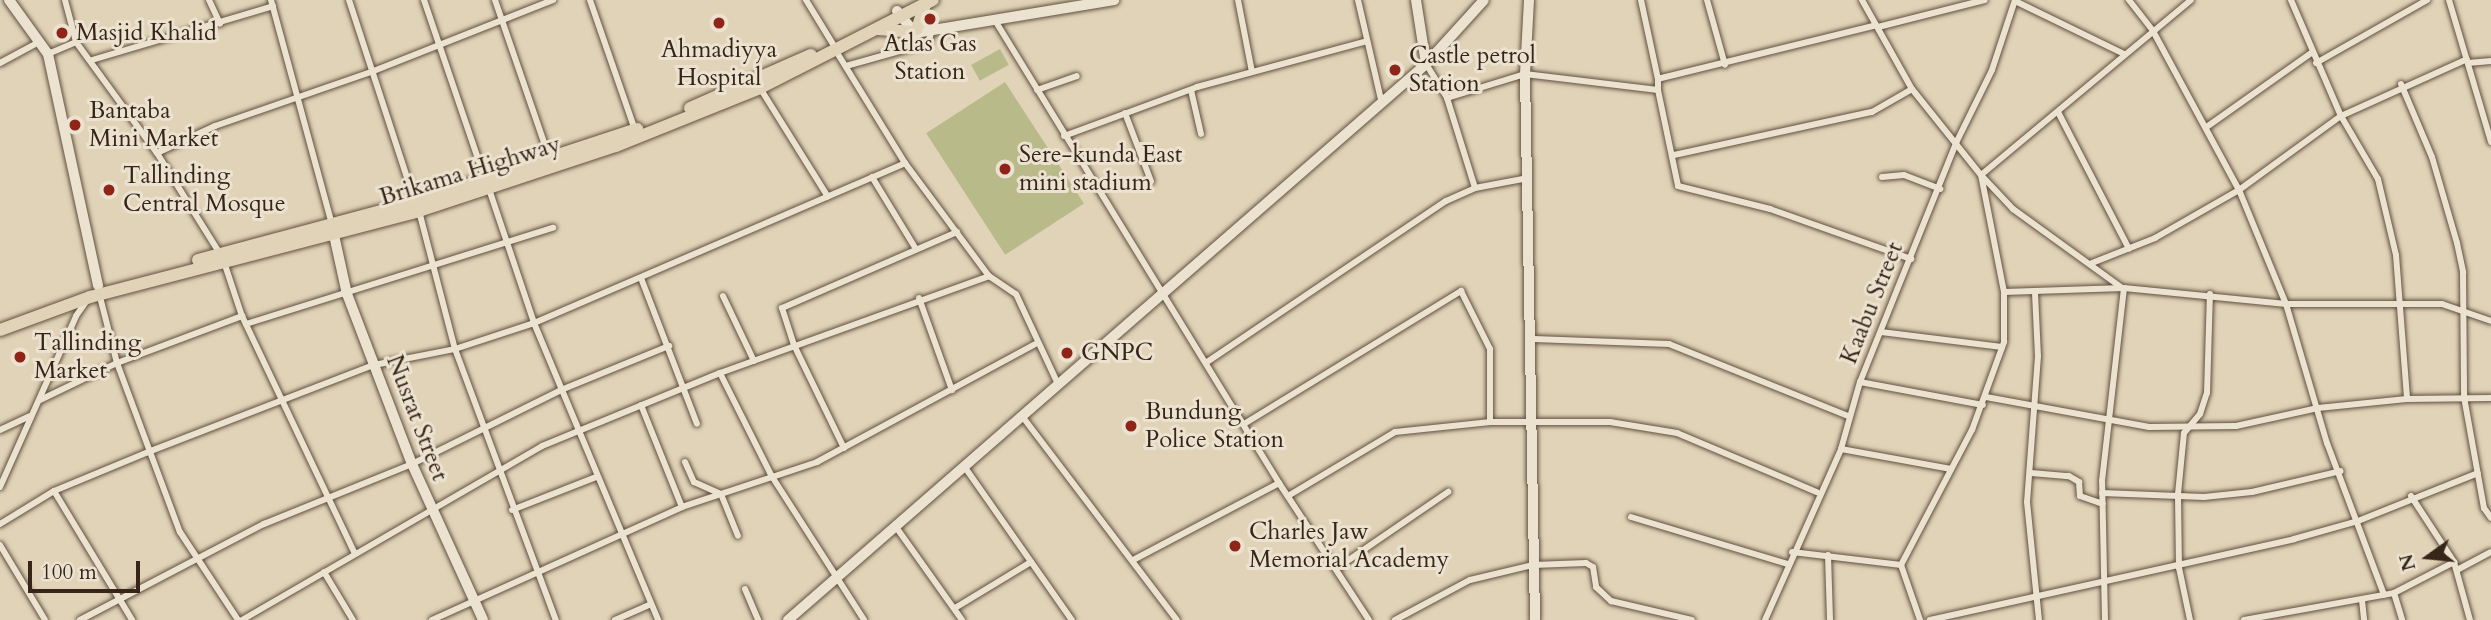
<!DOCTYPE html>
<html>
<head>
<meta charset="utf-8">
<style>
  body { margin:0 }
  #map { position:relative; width:2491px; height:620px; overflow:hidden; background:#e0d3b7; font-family:Cardo,serif }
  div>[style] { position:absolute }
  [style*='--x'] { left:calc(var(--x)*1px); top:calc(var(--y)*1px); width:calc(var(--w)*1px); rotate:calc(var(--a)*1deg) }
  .green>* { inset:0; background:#b9ba89; transform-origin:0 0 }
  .roads { filter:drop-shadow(0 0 2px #625040) drop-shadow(0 0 2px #625040) }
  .street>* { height:6px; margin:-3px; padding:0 3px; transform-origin:3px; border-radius:3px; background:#ebe2d0 }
  .secondary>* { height:10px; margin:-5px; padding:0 5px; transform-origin:5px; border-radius:5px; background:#ebe2d0 }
  .highway>* { height:12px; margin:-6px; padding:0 6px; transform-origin:6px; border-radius:6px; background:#e0d3b7 }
  .dots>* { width:19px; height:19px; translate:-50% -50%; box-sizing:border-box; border:4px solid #ebe2d0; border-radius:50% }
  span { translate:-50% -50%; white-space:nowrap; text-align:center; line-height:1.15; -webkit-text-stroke:6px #ebe2d0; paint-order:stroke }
  .poi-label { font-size:24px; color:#382519 }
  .left { translate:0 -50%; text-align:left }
  .street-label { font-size:24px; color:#382519 }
  .north { position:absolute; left:2393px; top:522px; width:70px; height:70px; -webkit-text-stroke:5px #ebe2d0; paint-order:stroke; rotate:255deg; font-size:19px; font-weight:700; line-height:28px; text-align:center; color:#382519 }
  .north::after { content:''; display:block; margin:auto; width:24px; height:32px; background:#382519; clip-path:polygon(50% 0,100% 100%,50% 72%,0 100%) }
  .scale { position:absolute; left:28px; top:561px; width:112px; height:32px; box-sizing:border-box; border:4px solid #382519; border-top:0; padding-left:9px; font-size:21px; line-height:24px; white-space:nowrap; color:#382519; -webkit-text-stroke:5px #ebe2d0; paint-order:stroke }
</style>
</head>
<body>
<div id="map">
  <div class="green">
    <i style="left:1000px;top:49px;width:18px;height:33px;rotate:61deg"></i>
    <i style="left:1005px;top:82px;width:145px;height:94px;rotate:57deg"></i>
  </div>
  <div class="roads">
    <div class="street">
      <i style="--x:65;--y:0;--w:43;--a:75.3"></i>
      <i style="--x:76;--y:42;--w:137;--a:53.9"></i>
      <i style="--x:157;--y:153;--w:119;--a:58"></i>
      <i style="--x:209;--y:0;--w:26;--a:65"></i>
      <i style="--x:271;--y:0;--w:232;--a:74.8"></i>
      <i style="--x:349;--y:0;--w:213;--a:71.9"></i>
      <i style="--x:424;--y:0;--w:189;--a:71.2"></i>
      <i style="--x:495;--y:0;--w:166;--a:71"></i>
      <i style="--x:590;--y:0;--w:138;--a:70.9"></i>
      <i style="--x:806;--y:0;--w:52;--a:58.5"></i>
      <i style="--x:1238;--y:0;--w:73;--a:79"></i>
      <i style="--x:1358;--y:0;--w:103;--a:77"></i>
      <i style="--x:1641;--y:0;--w:81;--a:77.9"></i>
      <i style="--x:1707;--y:0;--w:67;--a:74.5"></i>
      <i style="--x:1862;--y:0;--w:102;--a:60.7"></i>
      <i style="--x:1912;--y:89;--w:110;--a:51.3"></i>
      <i style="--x:1981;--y:175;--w:47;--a:46.7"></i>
      <i style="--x:2013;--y:209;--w:135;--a:35.9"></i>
      <i style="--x:2129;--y:0;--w:39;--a:52"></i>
      <i style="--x:2153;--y:31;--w:181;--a:61.6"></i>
      <i style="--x:2239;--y:190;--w:123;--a:67.6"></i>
      <i style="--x:2286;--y:304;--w:145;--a:73.6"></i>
      <i style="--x:2327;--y:443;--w:162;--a:69.4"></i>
      <i style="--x:2291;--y:0;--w:126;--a:66.7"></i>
      <i style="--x:2341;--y:116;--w:73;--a:59.6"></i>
      <i style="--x:2378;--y:179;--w:78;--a:76.7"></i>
      <i style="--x:2396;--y:255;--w:144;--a:85.6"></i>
      <i style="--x:2449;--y:0;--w:148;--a:73.5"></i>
      <i style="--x:2015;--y:1;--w:121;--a:25.9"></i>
      <i style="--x:996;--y:22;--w:541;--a:58.45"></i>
      <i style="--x:1279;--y:483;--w:164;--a:56.7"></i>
      <i style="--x:1873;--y:26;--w:221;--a:166.2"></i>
      <i style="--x:1658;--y:79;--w:11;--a:90"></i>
      <i style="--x:1658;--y:90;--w:98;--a:78.2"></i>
      <i style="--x:1678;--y:186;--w:95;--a:14"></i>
      <i style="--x:1770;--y:209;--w:150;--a:19.5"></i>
      <i style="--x:1878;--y:27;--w:110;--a:-14.2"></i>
      <i style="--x:836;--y:51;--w:132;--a:58.4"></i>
      <i style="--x:905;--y:163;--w:141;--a:53.4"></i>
      <i style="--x:48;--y:54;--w:30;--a:-23"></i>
      <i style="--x:92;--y:60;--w:189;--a:-16.6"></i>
      <i style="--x:0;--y:63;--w:44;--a:-28.3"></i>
      <i style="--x:2316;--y:63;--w:128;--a:-29.6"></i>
      <i style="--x:2468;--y:63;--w:23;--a:-5"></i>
      <i style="--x:1426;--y:64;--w:40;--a:58"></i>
      <i style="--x:1447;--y:98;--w:94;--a:72.7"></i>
      <i style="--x:846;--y:66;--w:85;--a:-15.7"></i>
      <i style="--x:928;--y:43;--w:14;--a:-73"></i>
      <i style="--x:2401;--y:84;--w:79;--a:67"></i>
      <i style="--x:2432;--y:157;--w:90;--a:73.8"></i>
      <i style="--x:2457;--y:243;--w:30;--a:78"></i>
      <i style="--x:2463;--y:272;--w:125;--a:89.5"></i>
      <i style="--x:2464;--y:397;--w:113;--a:79.8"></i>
      <i style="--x:2484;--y:508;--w:12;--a:55"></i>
      <i style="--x:760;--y:88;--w:128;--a:58"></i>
      <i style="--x:1037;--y:90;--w:42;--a:-19.3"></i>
      <i style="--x:1191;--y:90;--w:45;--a:77.2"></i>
      <i style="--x:1447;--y:98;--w:82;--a:-17.1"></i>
      <i style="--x:1525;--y:74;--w:134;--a:6.9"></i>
      <i style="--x:2058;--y:112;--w:154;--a:62.6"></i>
      <i style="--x:1125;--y:113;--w:73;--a:69.1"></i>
      <i style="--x:2208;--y:126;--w:126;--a:-35.3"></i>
      <i style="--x:1064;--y:136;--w:142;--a:-20.2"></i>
      <i style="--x:1197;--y:87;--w:176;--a:-15.1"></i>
      <i style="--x:157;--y:153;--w:64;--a:-25"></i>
      <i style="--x:215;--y:126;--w:165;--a:-19.1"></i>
      <i style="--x:371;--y:72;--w:196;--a:-21.6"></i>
      <i style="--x:1674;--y:155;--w:203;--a:-12.3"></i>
      <i style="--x:1872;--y:112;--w:46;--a:-29.9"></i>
      <i style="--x:872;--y:177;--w:84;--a:58.6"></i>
      <i style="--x:1882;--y:177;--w:22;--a:-5"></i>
      <i style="--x:1904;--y:175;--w:39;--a:21"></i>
      <i style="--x:489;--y:189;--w:141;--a:71.4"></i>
      <i style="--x:534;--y:323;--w:322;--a:67.3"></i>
      <i style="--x:419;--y:211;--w:143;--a:75.4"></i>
      <i style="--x:455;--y:349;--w:289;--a:69.6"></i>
      <i style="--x:224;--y:262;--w:57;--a:71.6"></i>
      <i style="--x:242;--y:316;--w:263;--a:64.6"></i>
      <i style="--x:2092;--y:263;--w:68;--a:-21.6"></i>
      <i style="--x:2155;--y:238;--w:97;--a:-29.7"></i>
      <i style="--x:2239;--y:190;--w:126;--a:-36"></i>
      <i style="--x:2341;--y:116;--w:138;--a:-24.3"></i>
      <i style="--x:641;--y:278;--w:156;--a:69"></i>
      <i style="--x:2004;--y:292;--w:120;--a:-1.9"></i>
      <i style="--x:2124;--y:288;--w:163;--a:5.6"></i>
      <i style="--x:2286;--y:304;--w:156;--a:0"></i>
      <i style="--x:2442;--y:304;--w:52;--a:19.1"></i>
      <i style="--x:99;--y:293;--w:72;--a:75.6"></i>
      <i style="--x:117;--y:363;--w:180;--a:69.6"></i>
      <i style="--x:180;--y:532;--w:105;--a:56.6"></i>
      <i style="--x:2035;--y:293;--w:63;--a:87.3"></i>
      <i style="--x:2038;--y:356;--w:146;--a:94.3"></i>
      <i style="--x:2027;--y:502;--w:119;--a:84.2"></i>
      <i style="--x:723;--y:296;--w:72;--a:64.5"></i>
      <i style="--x:919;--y:298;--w:98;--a:70.3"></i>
      <i style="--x:246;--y:324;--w:322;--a:-17.4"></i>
      <i style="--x:1881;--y:332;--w:122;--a:7.1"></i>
      <i style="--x:1534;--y:339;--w:135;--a:2.1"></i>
      <i style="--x:1669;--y:344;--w:193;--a:21.9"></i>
      <i style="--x:1207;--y:362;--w:288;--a:-34"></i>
      <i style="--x:1446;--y:201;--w:32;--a:-24"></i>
      <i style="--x:1475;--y:188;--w:54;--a:-10.7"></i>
      <i style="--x:720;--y:373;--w:114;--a:63.4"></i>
      <i style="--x:771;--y:475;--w:172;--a:57.3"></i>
      <i style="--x:1860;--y:382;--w:125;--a:10.6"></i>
      <i style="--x:1986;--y:397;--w:166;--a:10.4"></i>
      <i style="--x:2149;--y:427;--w:87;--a:-0.7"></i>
      <i style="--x:2236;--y:426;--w:84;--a:-12.4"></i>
      <i style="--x:2318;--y:408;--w:89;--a:-5.8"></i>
      <i style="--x:2407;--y:399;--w:84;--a:-0.7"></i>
      <i style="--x:40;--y:400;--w:85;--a:-25.7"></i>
      <i style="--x:117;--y:363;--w:134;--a:-20.6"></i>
      <i style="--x:641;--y:405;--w:110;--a:68.1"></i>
      <i style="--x:1022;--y:416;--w:256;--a:52.8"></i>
      <i style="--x:1244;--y:424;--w:255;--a:-31.5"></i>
      <i style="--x:1461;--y:291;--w:65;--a:63.4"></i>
      <i style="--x:1490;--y:349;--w:73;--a:90"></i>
      <i style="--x:0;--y:430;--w:33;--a:-25"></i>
      <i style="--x:844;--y:448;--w:114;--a:-115.9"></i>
      <i style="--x:794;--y:345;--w:39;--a:-108"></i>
      <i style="--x:782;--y:308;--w:191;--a:-23.5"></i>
      <i style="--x:1841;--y:449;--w:112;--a:10.3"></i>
      <i style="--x:685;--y:462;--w:22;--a:66"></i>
      <i style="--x:694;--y:482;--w:30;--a:24"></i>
      <i style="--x:721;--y:494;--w:45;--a:68"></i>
      <i style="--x:964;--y:466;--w:188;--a:55"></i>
      <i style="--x:2031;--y:473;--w:38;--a:5"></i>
      <i style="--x:2069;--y:476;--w:12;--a:31"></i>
      <i style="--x:2079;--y:482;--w:14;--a:86"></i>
      <i style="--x:2080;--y:496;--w:24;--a:19"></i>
      <i style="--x:0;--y:487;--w:187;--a:-66"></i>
      <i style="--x:76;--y:316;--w:21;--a:-55"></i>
      <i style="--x:54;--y:491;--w:151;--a:58.8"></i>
      <i style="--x:2102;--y:493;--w:102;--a:2.2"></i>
      <i style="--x:2204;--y:497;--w:48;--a:-5.9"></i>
      <i style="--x:2252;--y:492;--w:91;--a:-13.3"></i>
      <i style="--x:1288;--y:496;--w:125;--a:-30.9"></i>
      <i style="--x:1395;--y:432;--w:96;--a:-6"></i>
      <i style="--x:1490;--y:422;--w:120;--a:0"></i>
      <i style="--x:1610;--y:422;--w:68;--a:9.3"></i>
      <i style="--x:1677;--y:433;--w:152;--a:22.9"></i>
      <i style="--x:2411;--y:496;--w:79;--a:56.9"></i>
      <i style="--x:2454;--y:562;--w:60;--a:74.6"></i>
      <i style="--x:512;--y:510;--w:90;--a:-21.4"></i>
      <i style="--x:1631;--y:517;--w:164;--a:16.7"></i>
      <i style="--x:0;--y:524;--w:63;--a:-31.4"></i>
      <i style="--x:54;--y:491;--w:102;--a:-22.5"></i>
      <i style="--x:148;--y:452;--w:242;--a:-21.1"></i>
      <i style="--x:374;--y:365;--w:83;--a:-11.2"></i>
      <i style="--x:455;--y:349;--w:83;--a:-18.2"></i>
      <i style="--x:534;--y:323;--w:404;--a:-23.3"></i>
      <i style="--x:896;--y:527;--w:114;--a:54.6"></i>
      <i style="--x:0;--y:545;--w:87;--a:59"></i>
      <i style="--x:1792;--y:552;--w:110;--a:6.8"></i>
      <i style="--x:1901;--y:565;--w:58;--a:70.9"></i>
      <i style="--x:1828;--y:555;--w:65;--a:88.2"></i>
      <i style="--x:1135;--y:559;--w:163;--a:-27.8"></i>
      <i style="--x:1901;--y:565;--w:153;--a:-62.3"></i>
      <i style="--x:1972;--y:430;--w:94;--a:-70"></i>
      <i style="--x:2004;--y:342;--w:50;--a:-90"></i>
      <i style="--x:2004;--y:292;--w:119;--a:-101.1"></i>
      <i style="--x:1981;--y:175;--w:273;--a:-39.8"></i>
      <i style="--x:1337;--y:568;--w:135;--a:-34.4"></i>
      <i style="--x:2457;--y:570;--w:38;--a:-28"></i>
      <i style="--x:324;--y:572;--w:56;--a:58.9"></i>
      <i style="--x:745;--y:589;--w:34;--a:67"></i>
      <i style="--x:2394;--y:593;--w:28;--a:73"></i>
      <i style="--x:2362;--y:600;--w:20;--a:84"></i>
      <i style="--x:955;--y:608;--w:89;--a:-31.2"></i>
      <i style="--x:80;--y:620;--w:208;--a:-27.6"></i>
      <i style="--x:264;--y:524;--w:160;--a:-22.1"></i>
      <i style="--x:412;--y:464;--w:166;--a:-26.4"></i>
      <i style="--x:561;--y:390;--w:117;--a:-22.2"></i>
      <i style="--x:242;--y:620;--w:347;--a:-30.1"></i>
      <i style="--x:542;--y:446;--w:192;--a:-22.3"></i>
      <i style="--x:720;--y:373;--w:286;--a:-19.8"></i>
      <i style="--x:989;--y:276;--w:32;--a:34"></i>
      <i style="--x:1016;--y:294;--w:99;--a:65"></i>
      <i style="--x:432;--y:620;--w:274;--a:-24.3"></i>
      <i style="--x:682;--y:507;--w:142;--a:-18.4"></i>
      <i style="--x:817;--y:462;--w:248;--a:-28.4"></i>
      <i style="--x:615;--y:620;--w:39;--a:-24"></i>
      <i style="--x:1395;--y:620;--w:85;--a:-28.1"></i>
      <i style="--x:1470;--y:580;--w:65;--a:-13.4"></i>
      <i style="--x:1533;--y:565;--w:53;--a:-2.2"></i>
      <i style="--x:1586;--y:563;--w:8;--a:30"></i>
      <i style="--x:1593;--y:567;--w:20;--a:81"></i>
      <i style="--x:1596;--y:587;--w:21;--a:43"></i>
      <i style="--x:1611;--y:601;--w:83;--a:13.2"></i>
      <i style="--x:1765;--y:620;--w:187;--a:-66"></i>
      <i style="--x:1841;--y:449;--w:70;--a:-74.2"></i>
      <i style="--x:1860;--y:382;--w:258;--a:-68.1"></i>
      <i style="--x:1956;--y:143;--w:81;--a:-63.7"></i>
      <i style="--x:1992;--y:70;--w:74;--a:-71.8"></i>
      <i style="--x:1930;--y:620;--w:373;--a:-12.5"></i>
      <i style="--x:2294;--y:539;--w:66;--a:-15.7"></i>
      <i style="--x:2358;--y:521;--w:129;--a:-21.8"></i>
      <i style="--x:2105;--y:620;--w:139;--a:-91.2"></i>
      <i style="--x:2102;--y:481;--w:194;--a:-83.5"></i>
      <i style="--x:2190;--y:620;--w:53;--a:-101.9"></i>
      <i style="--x:2179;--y:568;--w:74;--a:-90.8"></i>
      <i style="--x:2178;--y:494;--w:61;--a:-84.4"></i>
      <i style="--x:2184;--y:433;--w:25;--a:-50"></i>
      <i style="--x:2200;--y:414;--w:22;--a:-72"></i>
      <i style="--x:2207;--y:393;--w:99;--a:-88.3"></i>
      <i style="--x:2244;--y:620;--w:152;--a:-10.2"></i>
      <i style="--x:2394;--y:593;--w:68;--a:-27.3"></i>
    </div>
    <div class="secondary">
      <i style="--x:9;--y:0;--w:67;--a:54.2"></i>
      <i style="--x:48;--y:54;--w:237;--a:77.8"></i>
      <i style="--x:1416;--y:0;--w:65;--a:81.1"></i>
      <i style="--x:1529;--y:0;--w:74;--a:93.1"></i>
      <i style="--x:1525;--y:74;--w:546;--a:88.95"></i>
      <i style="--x:897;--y:11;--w:28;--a:51"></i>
      <i style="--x:915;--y:33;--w:202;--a:-9.4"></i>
      <i style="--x:332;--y:226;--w:70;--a:77.6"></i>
      <i style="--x:347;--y:294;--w:182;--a:69.1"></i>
      <i style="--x:412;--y:464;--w:171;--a:65.5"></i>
      <i style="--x:788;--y:620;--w:846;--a:-41.07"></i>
      <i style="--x:1426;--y:64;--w:86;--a:-47.8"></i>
    </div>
    <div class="highway">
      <i style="--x:878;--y:29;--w:33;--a:5"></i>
      <i style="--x:917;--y:29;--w:26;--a:-72"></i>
      <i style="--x:690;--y:108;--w:132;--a:-23.7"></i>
      <i style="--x:198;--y:260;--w:225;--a:-15"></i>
      <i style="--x:415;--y:202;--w:234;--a:-18.2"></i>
      <i style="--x:0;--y:330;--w:96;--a:-20.1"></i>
      <i style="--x:90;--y:297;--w:340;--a:-14.6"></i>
      <i style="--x:419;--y:211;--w:207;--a:-18.3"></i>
      <i style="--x:616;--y:146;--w:155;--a:-21.9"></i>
      <i style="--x:760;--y:88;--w:194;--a:-27"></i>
    </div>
  </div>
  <div class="dots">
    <i style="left:930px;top:19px;background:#8f2418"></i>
    <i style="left:719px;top:23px;background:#8f2418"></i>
    <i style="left:62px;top:33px;background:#8f2418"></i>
    <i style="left:1395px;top:70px;background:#8f2418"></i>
    <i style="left:75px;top:125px;background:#8f2418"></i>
    <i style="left:1005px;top:169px;background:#8f2418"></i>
    <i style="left:109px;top:190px;background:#8f2418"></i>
    <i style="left:1067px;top:353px;background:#8f2418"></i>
    <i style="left:20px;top:357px;background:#8f2418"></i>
    <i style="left:1131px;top:426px;background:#8f2418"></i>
    <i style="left:1235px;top:546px;background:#8f2418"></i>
  </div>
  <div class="poi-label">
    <span class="left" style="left:76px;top:33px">Masjid Khalid</span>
    <span style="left:930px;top:58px">Atlas Gas<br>Station</span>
    <span style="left:719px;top:64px">Ahmadiyya<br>Hospital</span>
    <span class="left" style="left:1409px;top:70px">Castle petrol<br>Station</span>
    <span class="left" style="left:89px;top:125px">Bantaba<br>Mini Market</span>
    <span class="left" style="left:1019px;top:169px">Sere-kunda East<br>mini stadium</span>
    <span class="left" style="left:123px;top:190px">Tallinding<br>Central Mosque</span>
    <span class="left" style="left:34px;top:357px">Tallinding<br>Market</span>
    <span class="left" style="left:1081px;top:353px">GNPC</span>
    <span class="left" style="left:1145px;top:426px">Bundung<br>Police Station</span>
    <span class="left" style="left:1249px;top:546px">Charles Jaw<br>Memorial Academy</span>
  </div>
  <div class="street-label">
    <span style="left:470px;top:171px;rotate:-17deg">Brikama Highway</span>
    <span style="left:1872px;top:303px;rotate:-68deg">Kaabu Street</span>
    <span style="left:417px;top:418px;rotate:69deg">Nusrat Street</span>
  </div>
  <div class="north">N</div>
  <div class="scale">100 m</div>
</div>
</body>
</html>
